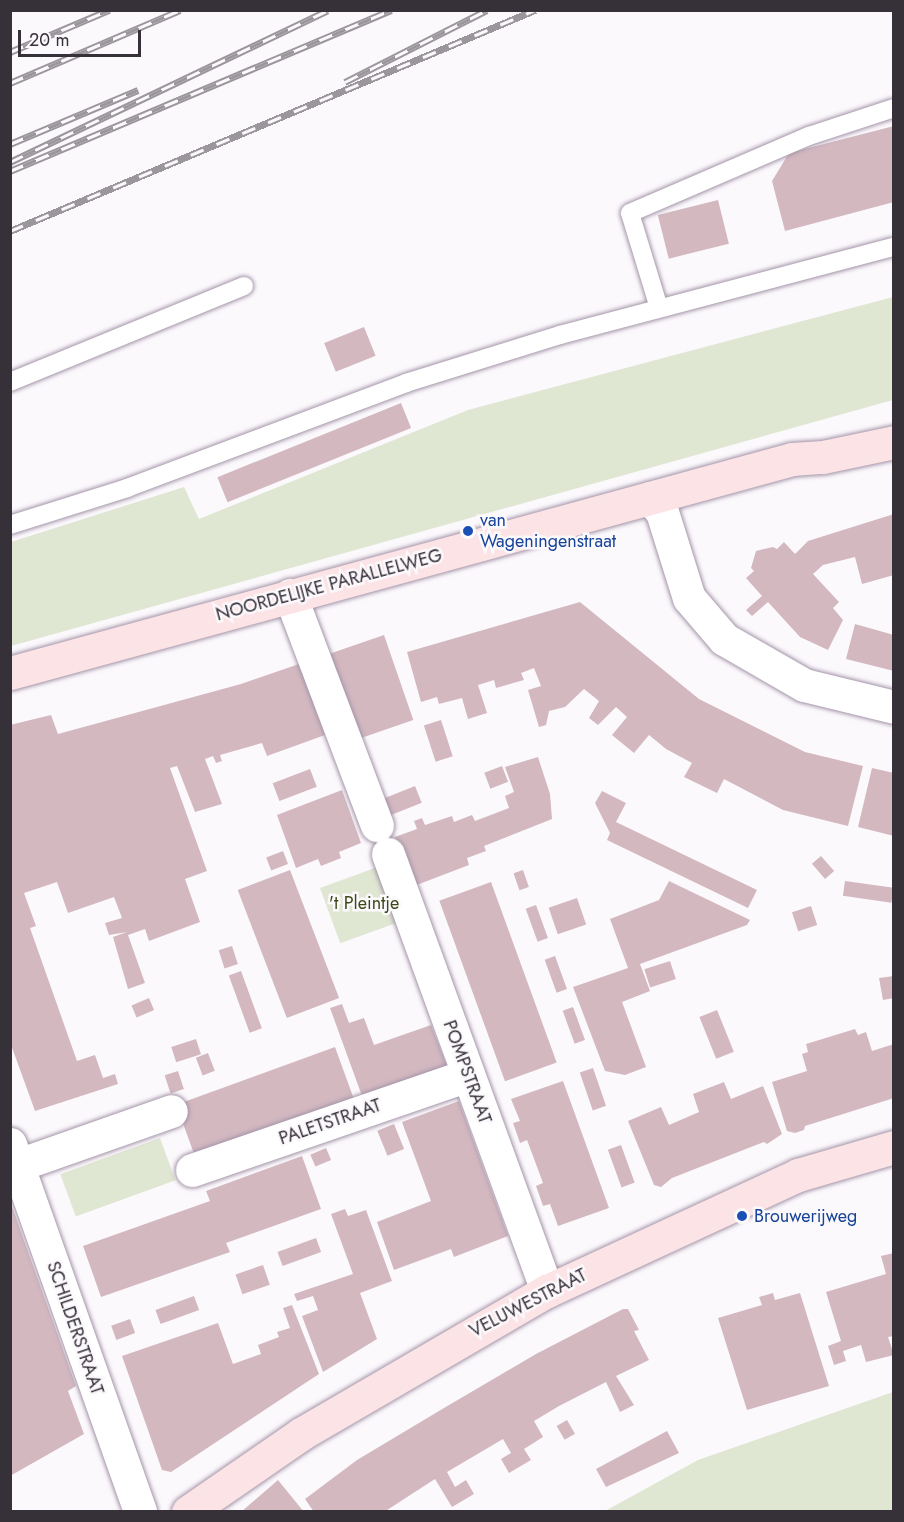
<!DOCTYPE html>
<html>
<head>
<meta charset="utf-8">
<style>
  body { margin:0 }
  #map { position:relative; width:904px; height:1522px; overflow:hidden; background:#fcf9fd; font-family:Jost,sans-serif }
  div>[style] { position:absolute }
  [style*='--x'] { left:calc(var(--x)*1px); top:calc(var(--y)*1px); width:calc(var(--w)*1px); rotate:calc(var(--a)*1deg) }
  .green>* { inset:0; background:#dfe6d2; transform-origin:0 0 }
  .building>* { inset:0; background:#d3b8c0; transform-origin:0 0 }
  .roads { filter:drop-shadow(0 0 2px #a495a8) drop-shadow(0 0 2px #a495a8) }
  .lane>* { height:18px; margin:-9px; padding:0 9px; transform-origin:9px; border-radius:9px; background:#fff }
  .street>* { height:33px; margin:-16.5px; padding:0 16.5px; transform-origin:16.5px; border-radius:16.5px; background:#fff }
  .secondary>* { height:33px; margin:-16.5px; padding:0 16.5px; transform-origin:16.5px; border-radius:16.5px; background:#fce3e5 }
  .rail>* { height:7px; margin-top:-3.5px; transform-origin:0; background:repeating-linear-gradient(90deg,#fcf9fd 0 14px,#9b969c 0 28px); box-sizing:border-box; border-block:2px solid #9b969c }
  .dots>* { width:16px; height:16px; translate:-50% -50%; box-sizing:border-box; border:3px solid #fcf9fd; border-radius:50% }
  span { translate:-50% -50%; white-space:nowrap; text-align:center; line-height:1.15; -webkit-text-stroke:5px #fcf9fd; paint-order:stroke }
  .transit-label { font-size:18px; color:#164399 }
  .left { translate:0 -50%; text-align:left }
  .street-label { font-size:18px; color:#363038 }
  .park-label { font-size:18px; color:#3c4816 }
  .frame { position:absolute; inset:0; border:12px solid #363038; pointer-events:none }
  .scale { position:absolute; left:18px; top:30px; width:123px; height:27px; box-sizing:border-box; border:3px solid #363038; border-top:0; padding-left:8px; font-size:18px; line-height:21px; white-space:nowrap; color:#363038; -webkit-text-stroke:4px #fcf9fd; paint-order:stroke }
</style>
</head>
<body>
<div id="map">
  <div class="green">
    <i style="clip-path:polygon(893px 297px,893px 400px,11px 646px,11px 542px,184px 487px,199px 519px,468px 410px)"></i>
    <i style="left:383px;top:865px;width:59px;height:67px;rotate:70deg"></i>
    <i style="left:160px;top:1138px;width:45px;height:106px;rotate:70deg"></i>
    <i style="clip-path:polygon(893px 1392px,893px 1511px,605px 1511px,698px 1460px)"></i>
  </div>
  <div class="building">
    <i style="clip-path:polygon(894px 126px,894px 202px,785px 231px,772px 181px,789px 153px)"></i>
    <i style="left:718px;top:200px;width:45px;height:62px;rotate:76deg"></i>
    <i style="left:364px;top:327px;width:31px;height:43px;rotate:68deg"></i>
    <i style="left:401px;top:403px;width:27px;height:198px;rotate:68deg"></i>
    <i style="clip-path:polygon(894px 514px,894px 575px,862px 584px,855px 557px,823px 565px,813px 574px,839px 602px,833px 608px,843px 620px,828px 650px,800px 637px,768px 602px,752px 616px,746px 610px,762px 596px,746px 578px,754px 571px,751px 568px,756px 551px,773px 547px,777px 549px,784px 542px,795px 554px,808px 541px)"></i>
    <i style="clip-path:polygon(580px 602px,699px 699px,805px 752px,863px 766px,848px 826px,783px 810px,724px 779px,717px 793px,684px 777px,692px 763px,666px 749px,649px 735px,634px 753px,612px 735px,627px 717px,616px 707px,598px 725px,589px 718px,599px 701px,584px 689px,565px 707px,549px 711px,546px 725px,539px 727px,528px 690px,541px 686px,534px 668px,521px 673px,524px 680px,496px 688px,494px 680px,478px 685px,487px 713px,468px 719px,462px 698px,439px 704px,437px 697px,421px 702px,407px 652px)"></i>
    <i style="clip-path:polygon(855px 624px,894px 635px,894px 671px,846px 659px)"></i>
    <i style="left:384px;top:635px;width:90px;height:59px;rotate:71deg"></i>
    <i style="clip-path:polygon(299px 664px,325px 735px,267px 756px,262px 743px,220px 755px,222px 761px,216px 763px,213px 756px,205px 759px,222px 804px,195px 812px,177px 766px,170px 768px,207px 871px,185px 879px,200px 922px,149px 941px,145px 929px,128px 935px,145px 983px,128px 989px,113px 937px,127px 932px,109px 935px,105px 923px,122px 918px,114px 897px,68px 913px,57px 882px,24px 893px,36px 926px,30px 928px,77px 1061px,95px 1055px,103px 1078px,115px 1074px,118px 1084px,35px 1111px,10px 1042px,10px 725px,51px 715px,58px 734px,241px 684px)"></i>
    <i style="left:441px;top:720px;width:38px;height:18px;rotate:72deg"></i>
    <i style="clip-path:polygon(538px 757px,550px 794px,552px 819px,484px 846px,486px 851px,467px 858px,469px 865px,414px 886px,395px 837px,417px 829px,414px 821px,422px 818px,425px 825px,452px 816px,454px 822px,472px 815px,475px 821px,509px 808px,505px 796px,514px 792px,505px 767px)"></i>
    <i style="left:502px;top:766px;width:17px;height:19px;rotate:69deg"></i>
    <i style="clip-path:polygon(872px 768px,894px 773px,894px 836px,858px 827px)"></i>
    <i style="left:310px;top:769px;width:19px;height:40px;rotate:69deg"></i>
    <i style="left:415px;top:786px;width:18px;height:35px;rotate:68deg"></i>
    <i style="clip-path:polygon(342px 790px,361px 843px,339px 852px,341px 858px,321px 866px,318px 859px,296px 868px,277px 815px)"></i>
    <i style="clip-path:polygon(602px 791px,626px 803px,616px 822px,757px 890px,748px 908px,607px 840px,610px 833px,595px 803px)"></i>
    <i style="left:283px;top:851px;width:14px;height:18px;rotate:69deg"></i>
    <i style="left:821px;top:856px;width:20px;height:12px;rotate:49deg"></i>
    <i style="left:290px;top:870px;width:137px;height:56px;rotate:69deg"></i>
    <i style="left:523px;top:870px;width:18px;height:10px;rotate:71deg"></i>
    <i style="clip-path:polygon(669px 881px,750px 920px,747px 925px,640px 964px,650px 991px,622px 1002px,646px 1067px,625px 1075px,605px 1071px,573px 987px,628px 968px,610px 919px,659px 900px)"></i>
    <i style="left:845px;top:881px;width:49px;height:15px;rotate:8deg"></i>
    <i style="left:491px;top:882px;width:192px;height:55px;rotate:70deg"></i>
    <i style="left:577px;top:898px;width:28px;height:30px;rotate:71deg"></i>
    <i style="left:536px;top:905px;width:35px;height:11px;rotate:70deg"></i>
    <i style="left:811px;top:906px;width:20px;height:20px;rotate:72deg"></i>
    <i style="left:232px;top:946px;width:19px;height:14px;rotate:72deg"></i>
    <i style="left:555px;top:956px;width:35px;height:11px;rotate:70deg"></i>
    <i style="left:670px;top:961px;width:19px;height:27px;rotate:72deg"></i>
    <i style="left:241px;top:971px;width:61px;height:13px;rotate:70deg"></i>
    <i style="clip-path:polygon(894px 976px,894px 998px,883px 1000px,879px 978px)"></i>
    <i style="left:149px;top:998px;width:13px;height:19px;rotate:67deg"></i>
    <i style="clip-path:polygon(342px 1004px,349px 1023px,364px 1018px,374px 1045px,431px 1025px,447px 1066px,362px 1096px,330px 1008px)"></i>
    <i style="left:573px;top:1007px;width:35px;height:11px;rotate:70deg"></i>
    <i style="left:717px;top:1010px;width:45px;height:19px;rotate:68deg"></i>
    <i style="clip-path:polygon(855px 1029px,858px 1035px,866px 1032px,872px 1051px,894px 1044px,894px 1098px,805px 1126px,804px 1130px,795px 1133px,787px 1131px,772px 1082px,807px 1071px,802px 1054px,808px 1052px,806px 1044px)"></i>
    <i style="left:196px;top:1039px;width:16px;height:26px;rotate:72deg"></i>
    <i style="left:335px;top:1047px;width:55px;height:169px;rotate:70deg"></i>
    <i style="left:208px;top:1053px;width:19px;height:13px;rotate:69deg"></i>
    <i style="left:593px;top:1068px;width:40px;height:14px;rotate:71deg"></i>
    <i style="left:178px;top:1071px;width:19px;height:14px;rotate:72deg"></i>
    <i style="clip-path:polygon(563px 1081px,609px 1208px,558px 1226px,550px 1204px,543px 1206px,536px 1186px,543px 1183px,527px 1140px,520px 1143px,513px 1123px,520px 1121px,511px 1099px)"></i>
    <i style="clip-path:polygon(724px 1082px,731px 1099px,763px 1086px,782px 1134px,767px 1144px,764px 1142px,751px 1147px,672px 1178px,661px 1187px,654px 1185px,628px 1121px,661px 1107px,669px 1125px,699px 1112px,693px 1094px)"></i>
    <i style="clip-path:polygon(459px 1101px,508px 1236px,454px 1257px,451px 1249px,394px 1270px,377px 1222px,431px 1201px,402px 1122px)"></i>
    <i style="left:394px;top:1124px;width:27px;height:18px;rotate:68deg"></i>
    <i style="left:621px;top:1145px;width:40px;height:14px;rotate:70deg"></i>
    <i style="left:326px;top:1148px;width:13px;height:17px;rotate:67deg"></i>
    <i style="clip-path:polygon(302px 1156px,321px 1209px,226px 1243px,230px 1252px,101px 1297px,83px 1246px,210px 1201px,206px 1191px)"></i>
    <i style="clip-path:polygon(10px 1201px,76px 1386px,68px 1391px,84px 1434px,10px 1476px)"></i>
    <i style="clip-path:polygon(345px 1209px,348px 1216px,366px 1210px,392px 1281px,360px 1293px,377px 1339px,323px 1372px,302px 1316px,318px 1310px,313px 1296px,297px 1301px,294px 1294px,353px 1274px,331px 1214px)"></i>
    <i style="left:316px;top:1238px;width:15px;height:41px;rotate:70deg"></i>
    <i style="clip-path:polygon(894px 1253px,894px 1336px,888px 1337px,894px 1355px,866px 1362px,861px 1345px,843px 1351px,846px 1361px,834px 1365px,828px 1346px,841px 1341px,826px 1292px,886px 1274px,881px 1256px)"></i>
    <i style="left:263px;top:1265px;width:21px;height:29px;rotate:71deg"></i>
    <i style="clip-path:polygon(773px 1293px,775px 1300px,800px 1293px,829px 1386px,747px 1410px,718px 1318px,762px 1305px,759px 1297px)"></i>
    <i style="left:194px;top:1296px;width:15px;height:41px;rotate:70deg"></i>
    <i style="clip-path:polygon(292px 1305px,319px 1374px,171px 1472px,162px 1470px,122px 1356px,218px 1323px,233px 1364px,261px 1354px,258px 1345px,279px 1337px,277px 1332px,290px 1328px,283px 1308px)"></i>
    <i style="clip-path:polygon(623px 1309px,628px 1309px,639px 1330px,634px 1331px,649px 1360px,616px 1376px,634px 1405px,620px 1412px,606px 1382px,559px 1406px,534px 1421px,543px 1437px,524px 1449px,531px 1460px,509px 1473px,501px 1459px,511px 1453px,503px 1439px,447px 1472px,455px 1487px,466px 1480px,474px 1494px,452px 1507px,435px 1479px,384px 1512px,314px 1512px,305px 1499px,357px 1460px,444px 1408px,536px 1354px)"></i>
    <i style="left:130px;top:1319px;width:15px;height:20px;rotate:70deg"></i>
    <i style="left:567px;top:1420px;width:16px;height:12px;rotate:60deg"></i>
    <i style="clip-path:polygon(667px 1431px,679px 1453px,606px 1487px,596px 1469px)"></i>
    <i style="clip-path:polygon(278px 1480px,304px 1512px,241px 1512px,249px 1505px)"></i>
  </div>
  <div class="roads">
    <div class="lane">
      <i style="--x:659;--y:308;--w:99;--a:-107"></i>
      <i style="--x:630;--y:213;--w:195;--a:-23.3"></i>
      <i style="--x:809;--y:136;--w:89;--a:-18.2"></i>
      <i style="--x:10;--y:382;--w:253;--a:-22.3"></i>
      <i style="--x:10;--y:525;--w:123;--a:-17.5"></i>
      <i style="--x:127;--y:488;--w:298;--a:-20.6"></i>
      <i style="--x:406;--y:383;--w:161;--a:-17.3"></i>
      <i style="--x:560;--y:335;--w:345;--a:-14.8"></i>
    </div>
    <div class="street">
      <i style="--x:650;--y:498;--w:18;--a:49"></i>
      <i style="--x:662;--y:512;--w:90;--a:72.6"></i>
      <i style="--x:689;--y:598;--w:54;--a:49.5"></i>
      <i style="--x:724;--y:639;--w:92;--a:29.9"></i>
      <i style="--x:804;--y:685;--w:93;--a:13.7"></i>
      <i style="--x:290;--y:595;--w:246;--a:69.3"></i>
      <i style="--x:388;--y:854;--w:465;--a:70"></i>
      <i style="--x:10;--y:1144;--w:390;--a:70.5"></i>
      <i style="--x:18;--y:1165;--w:162;--a:-19.4"></i>
      <i style="--x:192;--y:1170;--w:292;--a:-19"></i>
    </div>
    <div class="secondary">
      <i style="--x:10;--y:673;--w:811;--a:-15.3"></i>
      <i style="--x:792;--y:459;--w:31;--a:-4"></i>
      <i style="--x:823;--y:457;--w:73;--a:-11.9"></i>
      <i style="--x:188;--y:1512;--w:137;--a:-34.6"></i>
      <i style="--x:301;--y:1434;--w:285;--a:-30.2"></i>
      <i style="--x:547;--y:1291;--w:277;--a:-24.8"></i>
      <i style="--x:798;--y:1175;--w:100;--a:-16.3"></i>
    </div>
  </div>
  <div class="rail">
    <i style="--x:10;--y:52;--w:108;--a:-23"></i>
    <i style="--x:345;--y:82;--w:159;--a:-26.9"></i>
    <i style="--x:10;--y:83;--w:185;--a:-23.2"></i>
    <i style="--x:10;--y:144;--w:139;--a:-22.9"></i>
    <i style="--x:10;--y:162;--w:352;--a:-25.5"></i>
    <i style="--x:10;--y:171;--w:414;--a:-22.9"></i>
    <i style="--x:10;--y:231;--w:570;--a:-22.83"></i>
  </div>
  <div class="dots">
    <i style="left:468px;top:531px;background:#1a4fb4"></i>
    <i style="left:742px;top:1216px;background:#1a4fb4"></i>
  </div>
  <div class="transit-label">
    <span class="left" style="left:480px;top:531px">van<br>Wageningenstraat</span>
    <span class="left" style="left:754px;top:1216px">Brouwerijweg</span>
  </div>
  <div class="street-label">
    <span style="left:329px;top:585px;rotate:-15deg">NOORDELIJKE PARALLELWEG</span>
    <span style="left:467px;top:1072px;rotate:70deg">POMPSTRAAT</span>
    <span style="left:330px;top:1122px;rotate:-19deg">PALETSTRAAT</span>
    <span style="left:528px;top:1303px;rotate:-27deg">VELUWESTRAAT</span>
    <span style="left:75px;top:1328px;rotate:71deg">SCHILDERSTRAAT</span>
  </div>
  <div class="park-label">
    <span style="left:364px;top:903px">'t Pleintje</span>
  </div>
  <div class="frame"></div>
  <div class="scale">20 m</div>
</div>
</body>
</html>
